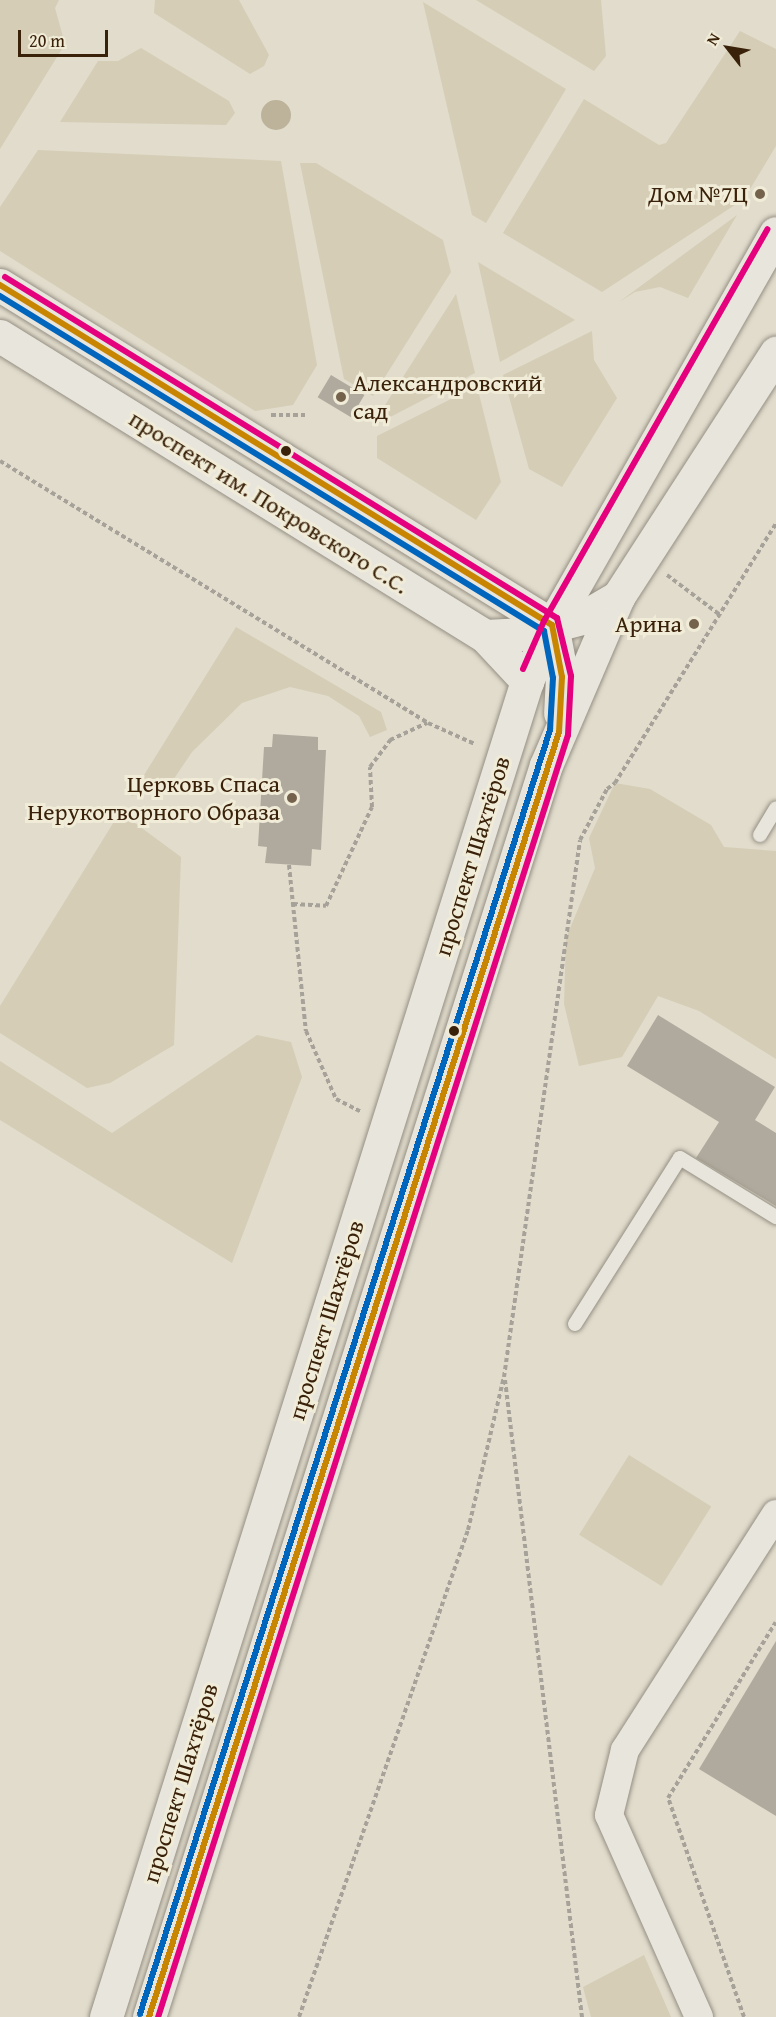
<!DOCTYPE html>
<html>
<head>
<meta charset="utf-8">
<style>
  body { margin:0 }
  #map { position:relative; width:776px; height:2017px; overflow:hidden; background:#e1dccc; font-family:"Gentium Book Plus",serif }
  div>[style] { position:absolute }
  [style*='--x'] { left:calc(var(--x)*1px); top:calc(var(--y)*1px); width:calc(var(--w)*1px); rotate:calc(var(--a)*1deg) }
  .green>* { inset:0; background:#d5cdb5; transform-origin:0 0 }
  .water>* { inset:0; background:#bdb29a }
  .round { border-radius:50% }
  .building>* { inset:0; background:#b0aa9e; transform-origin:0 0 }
  .path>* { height:4px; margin-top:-2px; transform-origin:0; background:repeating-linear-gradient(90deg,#a7a299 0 4.5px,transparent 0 7.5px) }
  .roads { filter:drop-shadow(0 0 2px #958f83) drop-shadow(0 0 2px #958f83) }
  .service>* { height:14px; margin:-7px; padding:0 7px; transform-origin:7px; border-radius:7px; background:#e8e5dd }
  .minor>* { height:28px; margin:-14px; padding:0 14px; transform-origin:14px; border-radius:14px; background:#e8e5dd }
  .tertiary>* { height:33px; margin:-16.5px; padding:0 16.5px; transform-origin:16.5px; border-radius:16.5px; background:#e8e5dd }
  .secondary>* { height:33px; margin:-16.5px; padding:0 16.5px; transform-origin:16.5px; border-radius:16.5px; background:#e8e5dd }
  .bus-1>* { height:6px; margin:-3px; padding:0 3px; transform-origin:3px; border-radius:3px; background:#c88502 }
  .bus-2>* { height:6px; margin:-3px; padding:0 3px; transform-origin:3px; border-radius:3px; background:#0065bd }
  .bus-3>* { height:6px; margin:-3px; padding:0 3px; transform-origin:3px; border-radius:3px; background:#e5007d }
  .dots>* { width:16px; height:16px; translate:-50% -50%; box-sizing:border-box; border:3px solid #f1ecd8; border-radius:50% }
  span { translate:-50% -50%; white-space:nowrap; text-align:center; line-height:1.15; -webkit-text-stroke:6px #f1ecd8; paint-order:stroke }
  .poi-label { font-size:24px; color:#3a2109 }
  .right { translate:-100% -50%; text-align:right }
  .left { translate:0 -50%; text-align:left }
  .street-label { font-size:24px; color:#3a2109 }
  .north { position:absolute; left:698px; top:18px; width:60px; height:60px; -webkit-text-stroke:4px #f1ecd8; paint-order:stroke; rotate:301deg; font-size:16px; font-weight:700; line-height:24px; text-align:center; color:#3a2109 }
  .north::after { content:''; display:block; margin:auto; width:21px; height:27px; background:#3a2109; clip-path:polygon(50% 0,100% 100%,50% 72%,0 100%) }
  .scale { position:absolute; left:18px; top:30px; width:90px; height:27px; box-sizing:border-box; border:3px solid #3a2109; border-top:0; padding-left:8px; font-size:18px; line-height:21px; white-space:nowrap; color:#3a2109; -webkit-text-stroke:4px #f1ecd8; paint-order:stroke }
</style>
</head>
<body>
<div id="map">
  <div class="green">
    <i style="clip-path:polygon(0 0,59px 0,55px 8px,65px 44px,0 149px)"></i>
    <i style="clip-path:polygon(155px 0,239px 0,269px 55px,264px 66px,250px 74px,154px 13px)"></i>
    <i style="clip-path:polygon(476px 0,601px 0,606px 56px,594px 71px)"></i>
    <i style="clip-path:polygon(423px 2px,566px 89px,486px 223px,472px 215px)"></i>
    <i style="clip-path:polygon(740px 31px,776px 49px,776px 146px,744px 199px,602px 292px,503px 233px,584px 99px,659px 145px,666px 143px)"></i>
    <i style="clip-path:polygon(141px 48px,229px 101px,235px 113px,226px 125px,60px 122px,98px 61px,118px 61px)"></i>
    <i style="clip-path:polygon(38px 150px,281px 161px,317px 365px,293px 405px,255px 411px,0 251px,0 207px)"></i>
    <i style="clip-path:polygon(300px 163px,316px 163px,443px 240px,451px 272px,373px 396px,344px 379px)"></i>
    <i style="clip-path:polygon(737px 215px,688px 298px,660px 287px,635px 292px,619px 302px)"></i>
    <i style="clip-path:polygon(478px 262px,575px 320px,500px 362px)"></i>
    <i style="clip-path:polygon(456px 294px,475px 373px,371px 427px)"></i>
    <i style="clip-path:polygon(592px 331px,594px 360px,617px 398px,562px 487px,529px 469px,503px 375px)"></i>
    <i style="clip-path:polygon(477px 386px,501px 482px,476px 520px,377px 458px,377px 436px)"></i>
    <i style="clip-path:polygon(236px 627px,381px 712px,387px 730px,370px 737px,359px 716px,328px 696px,290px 687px,242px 703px,192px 752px,167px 789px,131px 796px)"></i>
    <i style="clip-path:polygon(615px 783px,650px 789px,711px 825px,724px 847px,776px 851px,776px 1059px,699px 1011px,658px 996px,622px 1057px,579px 1066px,564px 1004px,566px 938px,595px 868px,589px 838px)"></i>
    <i style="clip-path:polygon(120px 812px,181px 857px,174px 1045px,110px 1083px,87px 1088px,0 1033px,0 1006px)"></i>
    <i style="clip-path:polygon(257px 1035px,291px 1042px,302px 1077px,232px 1263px,0 1120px,0 1061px,112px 1133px)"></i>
    <i style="left:629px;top:1455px;width:97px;height:94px;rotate:32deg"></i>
    <i style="clip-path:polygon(644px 1955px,671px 2017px,591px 2017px,583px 1987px)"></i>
  </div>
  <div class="water">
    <i class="round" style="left:261px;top:100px;width:30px;height:30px"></i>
  </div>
  <div class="building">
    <i style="left:331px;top:375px;width:39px;height:26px;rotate:31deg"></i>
    <i style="clip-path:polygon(273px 734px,318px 737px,318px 750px,326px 750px,321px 850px,312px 849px,311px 866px,265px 863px,267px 847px,258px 846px,264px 747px,272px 747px)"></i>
    <i style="clip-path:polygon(658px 1015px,775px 1087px,755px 1120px,776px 1133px,776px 1206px,696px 1158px,719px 1122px,627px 1066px)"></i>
    <i style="clip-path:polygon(776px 1641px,776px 1816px,699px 1769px)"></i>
  </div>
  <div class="path">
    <i style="--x:271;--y:415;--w:34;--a:0"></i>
    <i style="--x:0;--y:461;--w:502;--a:31.47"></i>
    <i style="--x:428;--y:723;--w:51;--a:24.1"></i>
    <i style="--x:667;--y:575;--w:65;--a:36.9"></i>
    <i style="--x:289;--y:865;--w:167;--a:84.2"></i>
    <i style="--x:306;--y:1031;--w:74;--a:66.2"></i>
    <i style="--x:336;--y:1099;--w:27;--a:27"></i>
    <i style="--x:293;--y:904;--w:33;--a:3"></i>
    <i style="--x:326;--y:906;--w:109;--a:-65.1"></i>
    <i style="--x:372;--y:807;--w:40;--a:-92.9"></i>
    <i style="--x:370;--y:767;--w:34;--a:-53"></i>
    <i style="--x:390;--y:740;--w:41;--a:-24.7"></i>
    <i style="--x:505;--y:1380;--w:642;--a:83.11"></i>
    <i style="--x:299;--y:2017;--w:515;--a:-70.86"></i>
    <i style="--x:468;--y:1530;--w:157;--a:-76.8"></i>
    <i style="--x:504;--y:1377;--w:542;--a:-81.94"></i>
    <i style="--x:580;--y:840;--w:58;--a:-62.1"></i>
    <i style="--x:607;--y:789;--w:10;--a:-37"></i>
    <i style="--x:615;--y:783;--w:306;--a:-58.2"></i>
    <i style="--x:744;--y:2017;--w:232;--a:-109.1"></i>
    <i style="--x:668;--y:1798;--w:206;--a:-58.5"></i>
  </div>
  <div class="roads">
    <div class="service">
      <i style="--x:760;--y:835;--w:31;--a:-59"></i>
      <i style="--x:575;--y:1324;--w:196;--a:-57.7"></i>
      <i style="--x:680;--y:1158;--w:113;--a:31.6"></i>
    </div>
    <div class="minor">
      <i style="--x:699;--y:2017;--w:221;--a:-114"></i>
      <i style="--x:609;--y:1815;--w:67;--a:-76.2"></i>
      <i style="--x:625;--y:1750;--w:280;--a:-57.4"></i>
    </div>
    <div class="tertiary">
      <i style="--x:552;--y:625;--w:53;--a:79.1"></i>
      <i style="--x:562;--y:677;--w:36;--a:93"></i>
      <i style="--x:106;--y:2017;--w:1401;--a:-72.51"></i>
      <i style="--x:149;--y:2017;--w:1313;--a:-72.41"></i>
      <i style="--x:546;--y:765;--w:183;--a:-66.8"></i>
    </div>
    <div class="secondary">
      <i style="--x:0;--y:285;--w:648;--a:31.63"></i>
      <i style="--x:0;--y:336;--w:570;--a:31.74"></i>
      <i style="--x:485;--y:636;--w:62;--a:47"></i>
      <i style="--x:527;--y:681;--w:61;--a:-65.9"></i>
      <i style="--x:552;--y:625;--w:451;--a:-60.3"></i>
      <i style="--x:485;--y:636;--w:35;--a:-3"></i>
      <i style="--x:520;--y:634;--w:64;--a:-14.5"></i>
      <i style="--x:582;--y:618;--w:42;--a:-30.3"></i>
      <i style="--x:618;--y:597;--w:291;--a:-57.1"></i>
    </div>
  </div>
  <div class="bus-1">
    <i style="--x:0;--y:285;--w:648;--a:31.63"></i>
    <i style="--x:552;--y:625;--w:53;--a:79.1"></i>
    <i style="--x:562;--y:677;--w:55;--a:93.1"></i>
    <i style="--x:559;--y:732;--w:1349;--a:107.7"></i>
  </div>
  <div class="bus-2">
    <i style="--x:0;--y:296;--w:639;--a:31.63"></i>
    <i style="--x:544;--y:631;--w:48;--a:79.2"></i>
    <i style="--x:553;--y:678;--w:52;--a:93.3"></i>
    <i style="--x:550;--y:730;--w:1348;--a:107.71"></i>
  </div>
  <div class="bus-3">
    <i style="--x:5;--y:277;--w:649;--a:31.71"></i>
    <i style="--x:557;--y:618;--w:60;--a:76.4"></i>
    <i style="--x:571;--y:676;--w:59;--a:92.9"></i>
    <i style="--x:568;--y:735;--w:1346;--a:107.73"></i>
    <i style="--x:523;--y:669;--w:52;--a:-66.4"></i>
    <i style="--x:544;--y:621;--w:451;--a:-60.3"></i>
  </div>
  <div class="dots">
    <i style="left:760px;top:194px;background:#74624d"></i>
    <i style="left:341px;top:397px;background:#74624d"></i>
    <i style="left:286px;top:451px;background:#3a2109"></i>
    <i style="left:694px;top:624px;background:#74624d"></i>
    <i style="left:292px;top:798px;background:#74624d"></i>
    <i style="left:454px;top:1031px;background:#3a2109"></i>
  </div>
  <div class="poi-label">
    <span class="right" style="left:748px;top:194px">Дом №7Ц</span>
    <span class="left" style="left:353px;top:397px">Александровский<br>сад</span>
    <span class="right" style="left:682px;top:624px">Арина</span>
    <span class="right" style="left:280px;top:798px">Церковь Спаса<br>Нерукотворного Образа</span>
  </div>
  <div class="street-label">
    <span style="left:269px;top:502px;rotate:32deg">проспект им. Покровского С.С.</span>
    <span style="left:472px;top:856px;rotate:-73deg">проспект Шахтёров</span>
    <span style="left:326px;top:1320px;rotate:-73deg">проспект Шахтёров</span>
    <span style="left:180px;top:1783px;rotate:-73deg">проспект Шахтёров</span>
  </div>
  <div class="north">N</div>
  <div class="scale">20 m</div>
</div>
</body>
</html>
